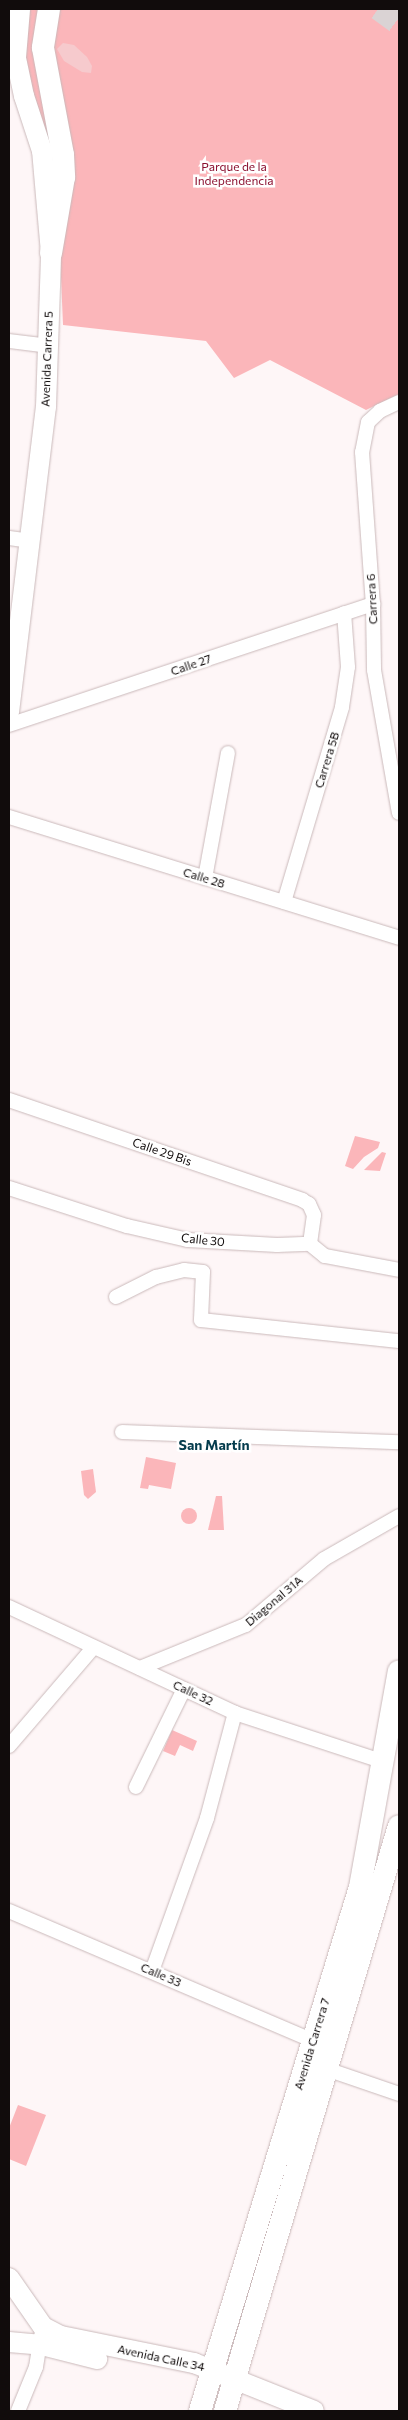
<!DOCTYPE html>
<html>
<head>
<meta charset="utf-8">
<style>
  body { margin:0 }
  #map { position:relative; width:408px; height:2420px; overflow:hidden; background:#fef6f7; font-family:Commissioner,sans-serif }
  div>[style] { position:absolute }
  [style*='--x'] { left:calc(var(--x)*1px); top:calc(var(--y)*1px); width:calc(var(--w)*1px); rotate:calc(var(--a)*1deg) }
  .green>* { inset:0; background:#fbb6ba }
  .round { border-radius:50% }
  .water>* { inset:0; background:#f6cacd }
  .primary-tunnel>* { height:22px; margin-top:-11px; transform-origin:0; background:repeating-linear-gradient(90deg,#dad3d4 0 22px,transparent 0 33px) }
  .roads { filter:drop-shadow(0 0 1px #cab9ba) drop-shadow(0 0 1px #cab9ba) }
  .street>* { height:14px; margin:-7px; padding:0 7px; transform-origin:7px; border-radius:7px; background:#fff }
  .secondary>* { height:20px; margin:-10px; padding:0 10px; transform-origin:10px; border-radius:10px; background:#fff }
  .primary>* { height:22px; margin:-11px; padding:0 11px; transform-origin:11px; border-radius:11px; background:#fff }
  span { translate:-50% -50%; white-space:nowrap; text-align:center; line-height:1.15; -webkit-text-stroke:5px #fff; paint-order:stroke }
  .park-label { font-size:12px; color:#8a0f2f }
  .street-label { font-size:12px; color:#110c0c }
  .neighbourhood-label { font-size:14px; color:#053c4d; font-weight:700 }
  .frame { position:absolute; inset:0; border:10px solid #110c0c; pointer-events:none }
</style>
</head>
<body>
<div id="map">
  <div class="green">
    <i style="clip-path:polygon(30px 9px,44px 9px,56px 131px,48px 149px,25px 63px,25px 27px)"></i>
    <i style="clip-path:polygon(55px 9px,399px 9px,399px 394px,366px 410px,270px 360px,234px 378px,206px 341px,63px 325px,53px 85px)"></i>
    <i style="clip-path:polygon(355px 1136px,380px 1142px,378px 1148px,364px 1157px,353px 1169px,345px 1166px)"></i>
    <i style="clip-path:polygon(382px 1152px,386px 1153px,380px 1171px,364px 1170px)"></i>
    <i style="clip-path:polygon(146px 1457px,176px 1463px,171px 1489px,149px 1485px,148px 1489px,140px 1488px)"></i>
    <i style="clip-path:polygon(93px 1469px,96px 1492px,88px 1499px,84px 1495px,81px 1471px)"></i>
    <i style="clip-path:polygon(216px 1496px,222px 1496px,224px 1530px,208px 1530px)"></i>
    <i class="round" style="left:181px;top:1508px;width:16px;height:16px"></i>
    <i style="clip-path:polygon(172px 1730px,197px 1741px,193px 1751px,180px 1745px,175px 1756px,163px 1751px)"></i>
    <i style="clip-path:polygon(18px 2105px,46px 2115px,26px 2166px,9px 2159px,9px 2128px)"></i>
  </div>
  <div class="water">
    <i style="clip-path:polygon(63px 43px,74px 45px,87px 57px,92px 66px,91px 73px,82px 72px,64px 61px,57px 49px)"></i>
  </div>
  <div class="primary-tunnel">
    <i style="--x:378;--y:9;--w:26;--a:36"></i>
  </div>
  <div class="roads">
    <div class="street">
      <i style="--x:9;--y:341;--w:40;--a:7.1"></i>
      <i style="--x:399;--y:402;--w:21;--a:155"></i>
      <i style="--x:380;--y:411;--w:16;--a:137"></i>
      <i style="--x:368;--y:422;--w:31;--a:101"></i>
      <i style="--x:362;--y:452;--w:152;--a:85.9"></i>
      <i style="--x:373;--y:604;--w:66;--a:89.1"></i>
      <i style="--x:374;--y:670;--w:145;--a:80.1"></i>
      <i style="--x:9;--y:538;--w:22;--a:8"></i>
      <i style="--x:9;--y:725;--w:384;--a:-18.4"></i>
      <i style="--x:9;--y:817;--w:408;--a:17.2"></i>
      <i style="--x:205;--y:878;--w:127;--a:-79.6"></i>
      <i style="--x:284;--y:902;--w:203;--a:-73.4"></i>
      <i style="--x:342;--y:707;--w:40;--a:-81.5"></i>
      <i style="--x:348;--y:667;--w:54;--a:-94.2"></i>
      <i style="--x:9;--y:1100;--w:310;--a:18.8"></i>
      <i style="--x:302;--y:1200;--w:8;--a:30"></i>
      <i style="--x:309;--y:1204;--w:12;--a:66"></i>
      <i style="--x:314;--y:1215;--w:29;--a:98"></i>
      <i style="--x:9;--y:1188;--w:124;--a:17.9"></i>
      <i style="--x:127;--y:1226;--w:63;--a:12.9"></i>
      <i style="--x:188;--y:1240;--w:89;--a:3.2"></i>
      <i style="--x:277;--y:1245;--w:33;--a:-2"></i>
      <i style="--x:310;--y:1244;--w:19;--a:39"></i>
      <i style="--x:325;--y:1256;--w:75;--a:10.7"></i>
      <i style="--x:116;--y:1297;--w:45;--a:-26.6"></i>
      <i style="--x:156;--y:1277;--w:29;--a:-14"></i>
      <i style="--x:184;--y:1270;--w:19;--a:6"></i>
      <i style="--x:203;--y:1272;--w:48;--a:92.4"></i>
      <i style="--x:201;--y:1320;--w:199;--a:6.1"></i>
      <i style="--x:122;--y:1432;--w:277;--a:2.1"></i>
      <i style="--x:9;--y:1607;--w:250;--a:25.1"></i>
      <i style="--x:235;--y:1713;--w:157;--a:18.2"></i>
      <i style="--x:140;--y:1668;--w:114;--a:-22.1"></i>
      <i style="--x:246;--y:1625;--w:102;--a:-40.2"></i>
      <i style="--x:324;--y:1559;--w:86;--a:-29.8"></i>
      <i style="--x:9;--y:1746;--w:130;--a:-49.4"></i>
      <i style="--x:136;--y:1787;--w:109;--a:-63.9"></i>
      <i style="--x:9;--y:1911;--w:329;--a:23.1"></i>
      <i style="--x:152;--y:1971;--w:163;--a:-70.2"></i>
      <i style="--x:207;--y:1818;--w:109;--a:-75.1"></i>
      <i style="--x:326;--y:2069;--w:77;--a:18.9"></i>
      <i style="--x:18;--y:2411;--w:48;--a:-67.8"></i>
      <i style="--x:36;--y:2367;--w:31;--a:-81"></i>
    </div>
    <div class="secondary">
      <i style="--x:9;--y:712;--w:307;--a:-83.1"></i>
      <i style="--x:46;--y:407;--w:154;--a:-88.1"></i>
      <i style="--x:51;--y:253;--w:102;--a:-95"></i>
      <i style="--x:42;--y:151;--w:58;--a:-108.1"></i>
      <i style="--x:24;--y:96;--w:40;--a:-102"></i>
      <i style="--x:16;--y:57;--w:48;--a:-85.2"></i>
      <i style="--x:9;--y:2278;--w:60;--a:55.2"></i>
      <i style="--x:43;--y:2327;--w:20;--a:27"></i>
      <i style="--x:61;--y:2336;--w:136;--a:11.5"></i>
      <i style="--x:194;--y:2363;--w:129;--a:21.8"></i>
      <i style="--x:9;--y:2342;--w:33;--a:5"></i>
      <i style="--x:42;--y:2345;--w:57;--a:14.3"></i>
    </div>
    <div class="primary">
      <i style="--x:49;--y:9;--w:39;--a:99"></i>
      <i style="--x:43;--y:48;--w:109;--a:79.4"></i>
      <i style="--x:63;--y:155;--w:22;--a:87"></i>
      <i style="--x:64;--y:177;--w:77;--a:99.7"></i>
      <i style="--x:200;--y:2411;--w:548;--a:-73.02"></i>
      <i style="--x:360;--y:1887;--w:219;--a:-79.8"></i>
      <i style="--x:225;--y:2411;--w:610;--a:-73.44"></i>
    </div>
  </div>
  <div class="park-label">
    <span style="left:234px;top:174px">Parque de la<br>Independencia</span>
  </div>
  <div class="street-label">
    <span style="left:47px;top:359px;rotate:-88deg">Avenida Carrera 5</span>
    <span style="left:372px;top:599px;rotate:-93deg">Carrera 6</span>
    <span style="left:191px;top:665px;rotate:-19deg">Calle 27</span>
    <span style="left:327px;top:760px;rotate:-73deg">Carrera 5B</span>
    <span style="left:204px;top:878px;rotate:17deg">Calle 28</span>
    <span style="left:162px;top:1152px;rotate:19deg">Calle 29 Bis</span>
    <span style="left:203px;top:1240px;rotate:6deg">Calle 30</span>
    <span style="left:274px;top:1601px;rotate:-40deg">Diagonal 31A</span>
    <span style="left:193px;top:1693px;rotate:25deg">Calle 32</span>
    <span style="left:161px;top:1975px;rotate:23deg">Calle 33</span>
    <span style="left:312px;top:2044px;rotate:-73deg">Avenida Carrera 7</span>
    <span style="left:161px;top:2358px;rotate:12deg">Avenida Calle 34</span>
  </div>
  <div class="neighbourhood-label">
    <span style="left:214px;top:1445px">San Martín</span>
  </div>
  <div class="frame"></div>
</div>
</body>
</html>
